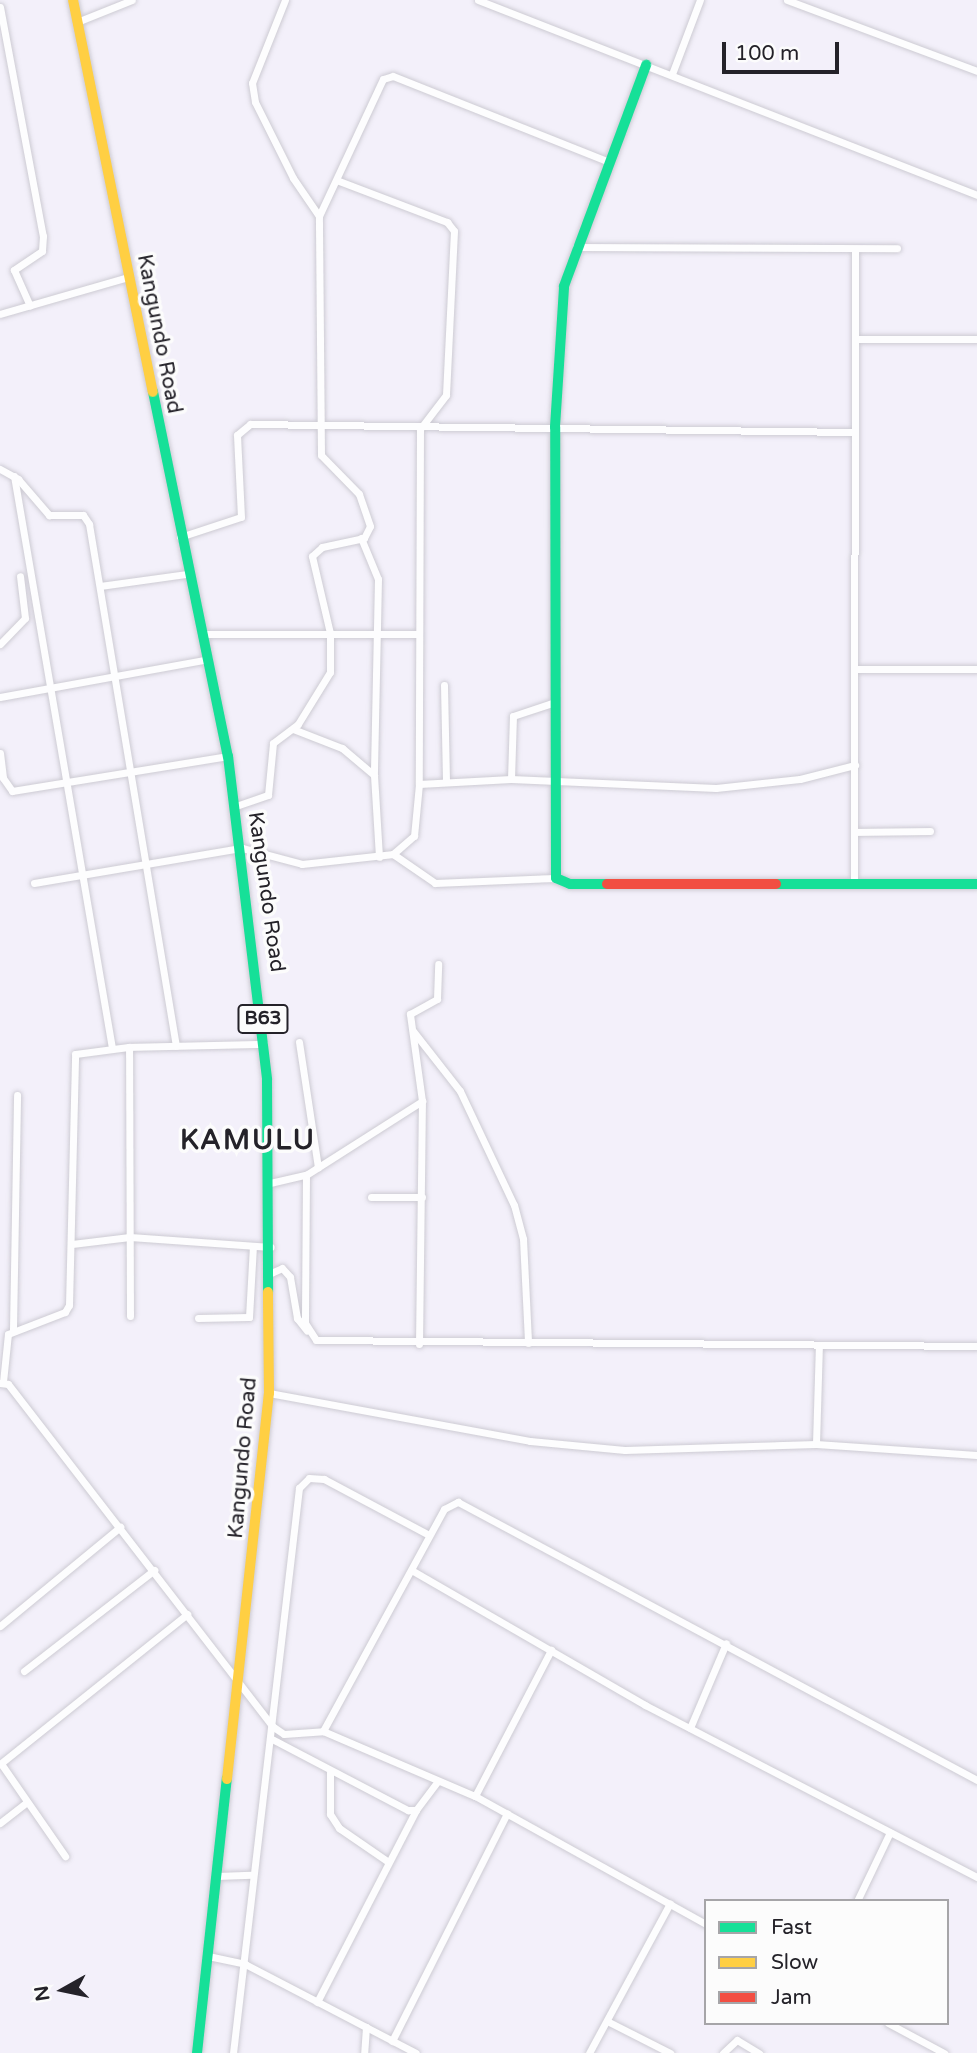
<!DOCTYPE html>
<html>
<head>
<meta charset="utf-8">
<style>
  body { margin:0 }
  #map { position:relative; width:977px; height:2053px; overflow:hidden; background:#f3f0fa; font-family:"Varela Round",sans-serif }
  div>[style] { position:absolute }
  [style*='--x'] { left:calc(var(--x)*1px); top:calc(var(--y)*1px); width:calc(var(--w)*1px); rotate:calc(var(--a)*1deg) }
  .roads { filter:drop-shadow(0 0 2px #cdcbd3) drop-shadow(0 0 2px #cdcbd3) }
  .street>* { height:7px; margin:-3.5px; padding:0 3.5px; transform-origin:3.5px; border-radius:3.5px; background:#fdfdfe }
  .fast>* { height:10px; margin:-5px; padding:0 5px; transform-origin:5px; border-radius:5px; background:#16e098 }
  .slow>* { height:10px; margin:-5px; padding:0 5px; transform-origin:5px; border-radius:5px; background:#ffcf43 }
  .jam>* { height:10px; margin:-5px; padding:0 5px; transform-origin:5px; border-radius:5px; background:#f24e42 }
  span { translate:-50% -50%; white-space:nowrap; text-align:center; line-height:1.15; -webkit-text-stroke:7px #fcfcfc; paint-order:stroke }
  .shield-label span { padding:2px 5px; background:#fcfcfc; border:2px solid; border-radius:5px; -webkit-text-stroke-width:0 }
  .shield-label { font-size:19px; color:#242229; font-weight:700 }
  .street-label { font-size:21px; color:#242229 }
  .district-label { font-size:28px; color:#242229; font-weight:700; letter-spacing:2px }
  .legend { position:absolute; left:704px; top:1899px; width:245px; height:126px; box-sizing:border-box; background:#fcfcfc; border:2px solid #a6a5a8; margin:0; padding:9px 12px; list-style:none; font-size:21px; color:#242229 }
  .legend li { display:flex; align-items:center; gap:14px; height:35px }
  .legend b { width:35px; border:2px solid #a6a5a8 }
  .north { position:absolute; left:28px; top:1955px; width:70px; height:70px; -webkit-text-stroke:5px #fcfcfc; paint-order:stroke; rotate:261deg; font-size:19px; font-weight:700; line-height:28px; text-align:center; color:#242229 }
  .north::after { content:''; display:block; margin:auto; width:24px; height:32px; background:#242229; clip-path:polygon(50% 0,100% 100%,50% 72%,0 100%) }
  .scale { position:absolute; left:722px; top:42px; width:117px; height:32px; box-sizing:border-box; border:4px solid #242229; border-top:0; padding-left:9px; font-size:21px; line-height:24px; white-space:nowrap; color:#242229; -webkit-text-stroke:5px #fcfcfc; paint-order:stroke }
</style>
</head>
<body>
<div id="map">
  <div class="roads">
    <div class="street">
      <i style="--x:285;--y:0;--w:89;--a:111.7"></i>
      <i style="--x:252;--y:83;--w:19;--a:81"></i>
      <i style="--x:255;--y:102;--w:85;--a:63.4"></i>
      <i style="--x:293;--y:178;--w:46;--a:55.6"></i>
      <i style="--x:478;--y:0;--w:536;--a:21.34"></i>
      <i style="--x:787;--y:0;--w:203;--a:20.5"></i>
      <i style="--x:0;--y:7;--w:233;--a:79.4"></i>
      <i style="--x:43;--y:236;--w:15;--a:94"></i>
      <i style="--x:42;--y:251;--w:34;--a:146"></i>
      <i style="--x:14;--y:270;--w:39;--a:66"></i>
      <i style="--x:77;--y:22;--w:59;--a:-21.8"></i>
      <i style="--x:672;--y:74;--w:79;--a:-69.3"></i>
      <i style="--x:339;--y:181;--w:116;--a:20.8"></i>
      <i style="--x:447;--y:222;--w:11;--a:52"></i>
      <i style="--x:454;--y:231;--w:164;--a:92.8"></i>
      <i style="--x:446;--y:395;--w:43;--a:127.4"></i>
      <i style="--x:420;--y:429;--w:355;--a:90.2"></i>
      <i style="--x:576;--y:247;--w:321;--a:0.2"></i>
      <i style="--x:0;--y:314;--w:133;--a:-16.1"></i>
      <i style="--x:855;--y:339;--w:122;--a:0"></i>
      <i style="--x:0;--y:469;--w:21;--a:29"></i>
      <i style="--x:18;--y:479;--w:48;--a:49.3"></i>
      <i style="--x:49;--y:515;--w:34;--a:0"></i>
      <i style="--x:83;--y:515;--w:11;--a:56"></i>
      <i style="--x:89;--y:524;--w:529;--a:80.54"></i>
      <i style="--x:14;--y:476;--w:580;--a:80.28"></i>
      <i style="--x:180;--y:537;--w:64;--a:-18.2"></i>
      <i style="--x:241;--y:517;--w:82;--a:-92.8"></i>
      <i style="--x:237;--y:435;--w:17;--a:-40"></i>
      <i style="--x:250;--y:424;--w:605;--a:0.76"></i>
      <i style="--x:361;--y:538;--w:44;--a:67.5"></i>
      <i style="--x:378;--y:579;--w:196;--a:91.2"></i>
      <i style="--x:100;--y:586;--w:88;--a:-7.9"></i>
      <i style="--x:205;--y:634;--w:212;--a:0"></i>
      <i style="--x:0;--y:644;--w:36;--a:-46"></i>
      <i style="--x:25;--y:618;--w:42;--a:-96.8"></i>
      <i style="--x:856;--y:669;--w:121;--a:0"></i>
      <i style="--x:444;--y:685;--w:96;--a:88.8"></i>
      <i style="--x:0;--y:697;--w:212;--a:-10.3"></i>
      <i style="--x:293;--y:729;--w:53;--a:21.2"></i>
      <i style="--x:342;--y:748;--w:42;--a:40.2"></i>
      <i style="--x:374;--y:775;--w:82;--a:86.5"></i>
      <i style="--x:0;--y:753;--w:25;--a:83"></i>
      <i style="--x:3;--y:778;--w:16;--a:55"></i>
      <i style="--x:12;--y:791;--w:219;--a:-9.2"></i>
      <i style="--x:511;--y:779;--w:63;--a:-88.2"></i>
      <i style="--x:513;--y:716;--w:44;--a:-18.4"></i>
      <i style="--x:236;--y:806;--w:34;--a:-19"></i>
      <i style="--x:268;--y:795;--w:52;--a:-84.5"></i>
      <i style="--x:273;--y:743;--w:31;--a:-37"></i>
      <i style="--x:298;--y:724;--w:61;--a:-58.4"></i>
      <i style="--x:330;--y:672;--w:39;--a:-90"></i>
      <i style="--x:330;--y:633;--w:79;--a:-103.2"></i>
      <i style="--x:312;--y:556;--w:13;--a:-42"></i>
      <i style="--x:322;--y:547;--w:43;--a:-12.1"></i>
      <i style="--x:364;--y:538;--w:13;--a:-63"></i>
      <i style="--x:370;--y:526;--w:34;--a:-109"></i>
      <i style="--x:359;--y:494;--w:54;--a:-134.3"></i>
      <i style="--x:321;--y:455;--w:239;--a:-90.5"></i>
      <i style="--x:319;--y:216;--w:151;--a:-65"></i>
      <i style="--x:383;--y:79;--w:10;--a:-17"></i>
      <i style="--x:393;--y:76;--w:230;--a:21.7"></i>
      <i style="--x:854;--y:832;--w:76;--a:-0.8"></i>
      <i style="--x:393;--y:854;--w:51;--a:34.6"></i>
      <i style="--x:435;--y:883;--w:121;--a:-2.4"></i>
      <i style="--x:34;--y:883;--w:211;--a:-9.6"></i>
      <i style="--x:242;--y:848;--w:62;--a:14.9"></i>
      <i style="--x:302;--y:864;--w:92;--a:-6.3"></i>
      <i style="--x:393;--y:854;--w:28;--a:-41"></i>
      <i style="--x:414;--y:836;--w:52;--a:-84.5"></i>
      <i style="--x:419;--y:784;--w:92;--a:-3.1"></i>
      <i style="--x:511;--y:779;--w:205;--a:2.5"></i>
      <i style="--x:716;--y:788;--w:84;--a:-6.1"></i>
      <i style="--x:800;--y:779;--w:57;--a:-14.3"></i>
      <i style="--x:854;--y:884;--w:634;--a:-89.91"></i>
      <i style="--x:413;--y:1031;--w:76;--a:51.9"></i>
      <i style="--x:460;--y:1091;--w:126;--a:64.7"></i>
      <i style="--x:514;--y:1205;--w:35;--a:75"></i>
      <i style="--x:523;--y:1239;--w:104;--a:87.2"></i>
      <i style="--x:299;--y:1042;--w:127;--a:81.4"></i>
      <i style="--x:306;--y:1175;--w:138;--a:-32.5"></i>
      <i style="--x:270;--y:1183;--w:37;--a:-13"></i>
      <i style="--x:306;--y:1175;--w:148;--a:90.4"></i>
      <i style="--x:305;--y:1323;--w:20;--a:57"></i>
      <i style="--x:316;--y:1340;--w:661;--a:0.52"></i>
      <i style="--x:371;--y:1197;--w:51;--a:0"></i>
      <i style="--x:72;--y:1244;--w:58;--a:-6.9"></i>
      <i style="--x:130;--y:1237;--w:141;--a:4.1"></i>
      <i style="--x:271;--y:1273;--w:12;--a:-24"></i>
      <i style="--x:282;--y:1268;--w:12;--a:48"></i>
      <i style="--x:290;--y:1277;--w:42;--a:80.3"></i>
      <i style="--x:297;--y:1318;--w:16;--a:52"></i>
      <i style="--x:130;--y:1316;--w:269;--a:-90.2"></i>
      <i style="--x:129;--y:1047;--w:135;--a:-1.3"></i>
      <i style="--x:198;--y:1318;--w:51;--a:-1.1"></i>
      <i style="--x:249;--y:1317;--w:71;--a:-86.8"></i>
      <i style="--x:13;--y:1329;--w:234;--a:-89"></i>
      <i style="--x:419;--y:1344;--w:243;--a:-89.3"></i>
      <i style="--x:422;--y:1101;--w:88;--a:-97.9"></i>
      <i style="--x:410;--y:1014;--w:31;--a:-29"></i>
      <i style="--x:437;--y:999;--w:35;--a:-88"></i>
      <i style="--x:3;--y:1382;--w:48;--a:-84.1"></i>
      <i style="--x:8;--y:1334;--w:61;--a:-21.1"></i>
      <i style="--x:65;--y:1312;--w:8;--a:-60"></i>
      <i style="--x:69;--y:1305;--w:251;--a:-88.6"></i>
      <i style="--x:75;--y:1054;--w:54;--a:-7.4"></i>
      <i style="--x:0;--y:1383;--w:8;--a:7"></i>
      <i style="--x:8;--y:1384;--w:432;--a:52.3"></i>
      <i style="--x:272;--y:1726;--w:14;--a:34"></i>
      <i style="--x:284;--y:1734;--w:39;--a:-4"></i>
      <i style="--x:323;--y:1731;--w:165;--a:23.2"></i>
      <i style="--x:475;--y:1796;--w:264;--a:29"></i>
      <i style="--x:269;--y:1393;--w:265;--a:10.4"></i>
      <i style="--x:530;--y:1441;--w:95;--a:5.4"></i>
      <i style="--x:625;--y:1450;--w:191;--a:-1.8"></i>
      <i style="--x:816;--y:1444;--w:161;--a:3.9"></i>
      <i style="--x:816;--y:1444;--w:99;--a:-88.3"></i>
      <i style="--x:413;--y:1571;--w:268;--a:30"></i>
      <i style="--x:645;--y:1705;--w:374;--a:27.4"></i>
      <i style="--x:0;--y:1626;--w:156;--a:-39.5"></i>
      <i style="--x:24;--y:1671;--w:165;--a:-37.8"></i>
      <i style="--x:690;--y:1728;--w:92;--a:-67"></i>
      <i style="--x:323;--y:1731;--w:253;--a:-61.4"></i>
      <i style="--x:444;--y:1509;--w:16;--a:-27"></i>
      <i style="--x:458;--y:1502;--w:589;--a:28.18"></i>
      <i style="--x:270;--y:1738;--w:156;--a:27.6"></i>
      <i style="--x:408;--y:1810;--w:8;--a:0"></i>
      <i style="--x:416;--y:1810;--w:36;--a:-53"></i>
      <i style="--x:0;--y:1764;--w:240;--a:-38.7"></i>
      <i style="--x:2;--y:1765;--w:111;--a:55.3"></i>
      <i style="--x:330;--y:1772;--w:42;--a:90"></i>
      <i style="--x:330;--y:1814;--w:17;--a:57"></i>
      <i style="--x:339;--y:1828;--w:58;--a:34.5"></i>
      <i style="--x:475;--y:1796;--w:165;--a:-62.5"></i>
      <i style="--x:0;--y:1823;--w:33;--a:-38"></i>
      <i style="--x:217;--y:1876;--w:34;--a:-2"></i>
      <i style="--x:857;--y:1901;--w:76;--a:-64.4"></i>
      <i style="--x:208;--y:1956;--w:38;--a:12"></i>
      <i style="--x:245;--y:1964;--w:136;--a:27.5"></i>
      <i style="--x:366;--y:2027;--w:26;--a:94"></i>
      <i style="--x:317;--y:2002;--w:216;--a:-62.7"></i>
      <i style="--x:607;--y:2021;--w:71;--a:26.9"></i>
      <i style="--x:888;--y:2023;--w:64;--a:28.2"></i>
      <i style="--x:366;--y:2027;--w:56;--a:27.5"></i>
      <i style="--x:392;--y:2041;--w:255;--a:-63.2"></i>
      <i style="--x:233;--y:2053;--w:569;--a:-83.34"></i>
      <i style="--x:299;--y:1488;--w:14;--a:-45"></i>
      <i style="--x:309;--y:1478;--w:15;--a:4"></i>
      <i style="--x:324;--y:1479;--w:119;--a:28.1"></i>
      <i style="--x:589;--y:2053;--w:170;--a:-61.6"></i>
      <i style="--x:723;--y:2053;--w:19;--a:-43"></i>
      <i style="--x:737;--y:2040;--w:26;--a:31"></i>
    </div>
    <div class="fast">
      <i style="--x:153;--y:392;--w:372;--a:78.4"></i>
      <i style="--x:228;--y:756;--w:326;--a:83.1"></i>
      <i style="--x:267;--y:1080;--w:212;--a:89.7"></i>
      <i style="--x:607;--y:884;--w:37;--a:180"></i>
      <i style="--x:570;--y:884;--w:15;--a:-157"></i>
      <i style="--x:556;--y:878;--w:451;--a:-90.1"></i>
      <i style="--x:555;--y:427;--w:141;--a:-86.3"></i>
      <i style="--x:564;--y:286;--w:236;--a:-69.6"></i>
      <i style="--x:776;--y:884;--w:201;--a:0"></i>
      <i style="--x:197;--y:2053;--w:276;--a:-83.8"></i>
    </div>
    <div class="slow">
      <i style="--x:73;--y:0;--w:400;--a:78.5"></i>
      <i style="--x:227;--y:1779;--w:388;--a:-83.8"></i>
      <i style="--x:269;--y:1393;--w:101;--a:-90.6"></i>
    </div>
    <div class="jam">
      <i style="--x:607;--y:884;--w:169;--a:0"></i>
    </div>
  </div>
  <div class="shield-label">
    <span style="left:263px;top:1019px">B63</span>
  </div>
  <div class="street-label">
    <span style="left:159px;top:334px;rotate:79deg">Kangundo Road</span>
    <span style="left:266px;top:892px;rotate:82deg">Kangundo Road</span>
    <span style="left:243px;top:1458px;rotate:-85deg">Kangundo Road</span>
  </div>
  <div class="district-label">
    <span style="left:248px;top:1140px">KAMULU</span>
  </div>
  <ul class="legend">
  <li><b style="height:9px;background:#16e098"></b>Fast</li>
  <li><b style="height:9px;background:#ffcf43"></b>Slow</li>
  <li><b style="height:9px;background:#f24e42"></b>Jam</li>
  </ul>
  <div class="north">N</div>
  <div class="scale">100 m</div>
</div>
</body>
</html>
